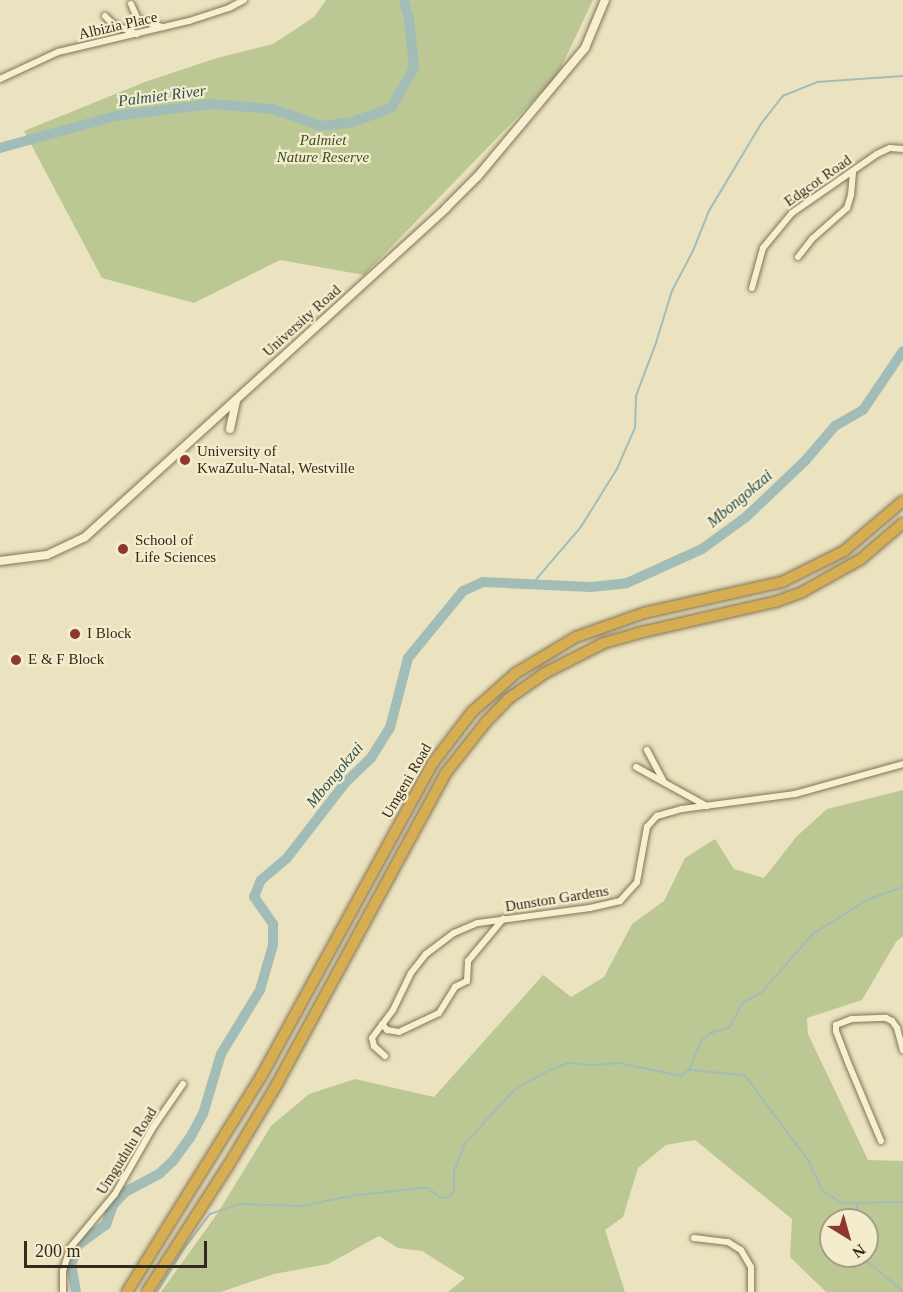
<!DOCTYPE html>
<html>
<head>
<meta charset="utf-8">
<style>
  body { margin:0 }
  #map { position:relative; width:903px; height:1292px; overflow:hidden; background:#ebe3bf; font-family:"Times New Roman",serif }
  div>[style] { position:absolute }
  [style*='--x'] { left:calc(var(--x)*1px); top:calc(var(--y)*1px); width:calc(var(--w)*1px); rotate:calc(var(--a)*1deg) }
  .green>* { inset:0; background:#bbc894 }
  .stream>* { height:1.5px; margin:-0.75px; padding:0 0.75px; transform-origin:0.75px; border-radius:0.75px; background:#a2bdb8 }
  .river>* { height:10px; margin:-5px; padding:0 5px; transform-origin:5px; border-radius:5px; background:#a2bdb8 }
  .roads { filter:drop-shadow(0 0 2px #827458) drop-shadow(0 0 2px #827458) }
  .minor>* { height:6px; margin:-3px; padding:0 3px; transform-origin:3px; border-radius:3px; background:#f6f0d1 }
  .tertiary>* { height:8px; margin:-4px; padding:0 4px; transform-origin:4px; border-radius:4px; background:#f6f0d1 }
  .motorway>* { height:10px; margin:-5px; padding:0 5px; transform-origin:5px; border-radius:5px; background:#d7ad52 }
  .dots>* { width:16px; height:16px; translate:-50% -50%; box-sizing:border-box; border:3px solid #f3edce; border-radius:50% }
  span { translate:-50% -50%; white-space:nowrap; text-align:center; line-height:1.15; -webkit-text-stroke:4.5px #f3edce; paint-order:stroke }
  .street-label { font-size:15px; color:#322a1c }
  .park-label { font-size:15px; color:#3e4e24; font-style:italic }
  .poi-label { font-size:15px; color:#322a1c }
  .left { translate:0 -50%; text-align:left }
  .water-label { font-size:16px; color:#2c4f52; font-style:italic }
  .north { position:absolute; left:819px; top:1208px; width:60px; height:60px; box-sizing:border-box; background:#f3edce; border:2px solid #a69f87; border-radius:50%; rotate:143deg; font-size:16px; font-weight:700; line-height:24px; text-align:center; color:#322a1c }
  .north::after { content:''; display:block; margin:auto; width:21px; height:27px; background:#8e372c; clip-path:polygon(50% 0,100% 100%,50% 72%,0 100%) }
  .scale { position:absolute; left:24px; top:1241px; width:183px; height:27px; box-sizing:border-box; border:3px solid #322a1c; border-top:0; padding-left:8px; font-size:18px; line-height:21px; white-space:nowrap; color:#322a1c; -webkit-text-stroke:4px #f3edce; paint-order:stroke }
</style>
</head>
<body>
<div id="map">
  <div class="green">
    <i style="clip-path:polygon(326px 0,593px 0,557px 76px,364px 275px,280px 260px,194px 303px,102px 278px,24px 131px,145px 82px,217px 58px,273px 44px,314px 17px)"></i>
    <i style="clip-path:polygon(evenodd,903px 790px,903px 936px,896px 942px,862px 1000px,807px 1018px,808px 1034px,868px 1160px,903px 1161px,903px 1292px,826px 1292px,790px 1257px,792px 1219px,695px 1140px,666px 1145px,638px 1168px,623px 1217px,605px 1230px,625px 1292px,448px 1292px,465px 1278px,422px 1251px,398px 1248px,379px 1236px,328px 1264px,274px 1274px,221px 1292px,161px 1292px,217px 1214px,271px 1126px,309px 1094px,355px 1079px,434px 1097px,543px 975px,571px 997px,604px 977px,632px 924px,664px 901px,685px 858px,715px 839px,734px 869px,764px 878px,797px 836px,827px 809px,903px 790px,831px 1220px,867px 1220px,867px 1256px,831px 1256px,831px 1220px)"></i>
  </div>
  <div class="stream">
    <i style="--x:534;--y:582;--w:72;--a:-49.5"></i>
    <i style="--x:581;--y:527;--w:68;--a:-58.2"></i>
    <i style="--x:617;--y:469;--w:45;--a:-66.3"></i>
    <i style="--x:635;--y:428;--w:32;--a:-88"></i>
    <i style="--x:636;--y:396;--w:57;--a:-69.3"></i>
    <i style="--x:656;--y:343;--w:54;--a:-72.9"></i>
    <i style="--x:672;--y:291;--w:45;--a:-62.3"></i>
    <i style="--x:693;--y:251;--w:43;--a:-68.2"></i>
    <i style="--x:709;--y:211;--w:101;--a:-59.1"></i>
    <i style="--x:761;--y:124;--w:36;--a:-52"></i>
    <i style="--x:783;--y:96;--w:37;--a:-22"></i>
    <i style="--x:817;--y:82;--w:86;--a:-4"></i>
    <i style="--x:689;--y:1070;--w:56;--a:5.1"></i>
    <i style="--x:745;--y:1075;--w:107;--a:53.3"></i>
    <i style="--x:809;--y:1161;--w:33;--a:65"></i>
    <i style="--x:823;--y:1191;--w:22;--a:32"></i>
    <i style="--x:842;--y:1203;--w:61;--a:-0.9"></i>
    <i style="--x:857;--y:1220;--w:17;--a:-90"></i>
    <i style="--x:861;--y:1256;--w:55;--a:39.8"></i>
    <i style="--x:157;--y:1292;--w:49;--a:-58.2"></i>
    <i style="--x:183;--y:1250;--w:45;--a:-53.1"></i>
    <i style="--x:210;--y:1214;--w:33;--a:-18"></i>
    <i style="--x:241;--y:1204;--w:61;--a:1.9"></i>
    <i style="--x:302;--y:1206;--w:50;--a:-11.5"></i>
    <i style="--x:351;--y:1196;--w:69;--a:-6.6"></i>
    <i style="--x:420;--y:1188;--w:9;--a:0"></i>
    <i style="--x:429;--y:1188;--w:15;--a:42"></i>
    <i style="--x:440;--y:1198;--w:9;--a:-6"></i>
    <i style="--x:449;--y:1197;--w:8;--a:-50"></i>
    <i style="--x:454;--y:1191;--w:19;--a:-90"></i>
    <i style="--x:454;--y:1172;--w:30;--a:-69"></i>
    <i style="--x:465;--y:1144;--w:73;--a:-47.8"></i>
    <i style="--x:514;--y:1090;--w:41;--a:-29.1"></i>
    <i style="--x:550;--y:1070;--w:19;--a:-21"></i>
    <i style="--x:568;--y:1063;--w:25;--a:5"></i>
    <i style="--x:593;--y:1065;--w:27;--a:-4"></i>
    <i style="--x:620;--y:1063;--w:62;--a:12"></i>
    <i style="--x:681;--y:1076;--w:10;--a:-37"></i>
    <i style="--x:689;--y:1070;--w:31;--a:-68"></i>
    <i style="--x:701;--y:1041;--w:13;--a:-39"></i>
    <i style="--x:711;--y:1033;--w:19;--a:-16"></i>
    <i style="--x:729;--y:1028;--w:29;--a:-61"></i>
    <i style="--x:743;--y:1003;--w:22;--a:-30"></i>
    <i style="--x:762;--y:992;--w:77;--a:-48.7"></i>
    <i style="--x:813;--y:934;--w:66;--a:-32"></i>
    <i style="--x:869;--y:899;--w:36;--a:-19"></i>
  </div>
  <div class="river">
    <i style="--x:0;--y:148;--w:119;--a:-15.5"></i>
    <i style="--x:115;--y:116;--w:97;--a:-7.1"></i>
    <i style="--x:211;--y:104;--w:62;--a:4.6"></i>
    <i style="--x:273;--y:109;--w:51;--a:19.5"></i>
    <i style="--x:321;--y:126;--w:31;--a:-7"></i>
    <i style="--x:352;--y:122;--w:41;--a:-19.7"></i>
    <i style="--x:391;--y:108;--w:46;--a:-60.1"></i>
    <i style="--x:414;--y:68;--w:49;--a:-95.8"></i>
    <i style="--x:409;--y:19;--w:20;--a:-105"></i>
    <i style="--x:76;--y:1292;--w:27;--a:-100"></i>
    <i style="--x:71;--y:1265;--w:21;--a:-71"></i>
    <i style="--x:78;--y:1245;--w:34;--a:-36"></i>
    <i style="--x:106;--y:1225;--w:21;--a:-71"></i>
    <i style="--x:113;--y:1205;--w:18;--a:-47"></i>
    <i style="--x:125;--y:1192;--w:40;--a:-28"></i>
    <i style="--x:160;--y:1173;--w:18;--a:-43"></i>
    <i style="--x:173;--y:1161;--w:29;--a:-54"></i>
    <i style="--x:190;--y:1138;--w:27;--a:-62"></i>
    <i style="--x:203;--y:1114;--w:63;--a:-73.3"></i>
    <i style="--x:221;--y:1054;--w:75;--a:-58.6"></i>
    <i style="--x:260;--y:990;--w:47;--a:-73.9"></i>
    <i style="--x:273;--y:945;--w:21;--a:-90"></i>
    <i style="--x:273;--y:924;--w:33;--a:-125"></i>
    <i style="--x:254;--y:897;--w:18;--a:-68"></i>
    <i style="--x:261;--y:880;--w:34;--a:-40"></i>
    <i style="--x:287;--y:858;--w:95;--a:-52.3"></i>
    <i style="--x:345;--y:783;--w:36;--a:-44"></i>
    <i style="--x:371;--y:758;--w:36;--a:-58"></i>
    <i style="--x:390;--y:728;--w:72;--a:-75.6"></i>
    <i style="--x:408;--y:658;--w:87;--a:-50.6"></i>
    <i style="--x:463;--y:591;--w:22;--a:-24"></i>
    <i style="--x:483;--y:582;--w:108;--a:2.7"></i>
    <i style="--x:591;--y:587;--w:36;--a:-6"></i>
    <i style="--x:627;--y:583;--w:82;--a:-24.4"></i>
    <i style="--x:702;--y:549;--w:54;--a:-36"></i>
    <i style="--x:746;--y:517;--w:81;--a:-43.5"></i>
    <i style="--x:805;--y:461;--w:46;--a:-49.4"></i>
    <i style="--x:835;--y:426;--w:32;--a:-30"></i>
    <i style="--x:863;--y:410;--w:71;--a:-55.9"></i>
  </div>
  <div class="roads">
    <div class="minor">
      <i style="--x:131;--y:4;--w:17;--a:66"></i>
      <i style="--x:138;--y:20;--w:26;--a:16"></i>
      <i style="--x:105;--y:16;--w:11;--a:45"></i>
      <i style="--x:113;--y:24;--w:26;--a:23"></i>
      <i style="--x:0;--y:79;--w:64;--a:-25"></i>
      <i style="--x:58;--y:52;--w:135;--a:-13.3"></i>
      <i style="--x:189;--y:21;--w:42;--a:-18"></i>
      <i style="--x:229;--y:8;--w:17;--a:-28"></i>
      <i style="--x:798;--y:257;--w:23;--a:-52"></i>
      <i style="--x:812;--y:239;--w:47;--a:-41.5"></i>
      <i style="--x:847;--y:208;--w:14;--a:-73"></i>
      <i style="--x:851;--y:195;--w:24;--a:-85"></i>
      <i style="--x:752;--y:288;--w:41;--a:-74.6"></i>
      <i style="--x:763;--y:248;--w:45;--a:-50.4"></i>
      <i style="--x:792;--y:213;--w:103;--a:-34.8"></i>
      <i style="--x:877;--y:154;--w:14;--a:-25"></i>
      <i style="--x:890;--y:148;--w:13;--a:4"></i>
      <i style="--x:647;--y:750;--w:36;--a:62"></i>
      <i style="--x:636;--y:767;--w:81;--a:28.8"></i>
      <i style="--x:382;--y:1024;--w:8;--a:50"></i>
      <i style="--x:387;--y:1030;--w:12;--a:9"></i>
      <i style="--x:399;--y:1032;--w:44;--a:-25.4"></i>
      <i style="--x:439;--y:1013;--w:31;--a:-58"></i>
      <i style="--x:455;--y:987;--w:13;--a:-27"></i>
      <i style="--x:467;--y:981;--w:20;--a:-87"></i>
      <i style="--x:468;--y:961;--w:55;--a:-50.2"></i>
      <i style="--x:385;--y:1056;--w:15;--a:-138"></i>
      <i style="--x:374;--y:1046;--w:8;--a:-104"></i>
      <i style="--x:372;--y:1038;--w:35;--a:-53"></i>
      <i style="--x:393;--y:1010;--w:41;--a:-64.1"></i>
      <i style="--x:411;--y:973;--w:24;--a:-52"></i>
      <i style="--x:426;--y:954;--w:35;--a:-37"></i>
      <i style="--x:454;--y:933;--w:26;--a:-23"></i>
      <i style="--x:478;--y:923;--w:113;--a:-7.6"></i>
      <i style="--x:590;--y:908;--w:31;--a:-13"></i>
      <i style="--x:620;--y:901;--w:25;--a:-48"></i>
      <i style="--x:637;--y:882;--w:56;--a:-79.7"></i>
      <i style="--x:647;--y:827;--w:15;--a:-48"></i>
      <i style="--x:657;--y:816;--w:26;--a:-16"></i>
      <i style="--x:682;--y:809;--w:114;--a:-7.6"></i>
      <i style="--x:795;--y:794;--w:112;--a:-15.5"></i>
      <i style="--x:881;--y:1141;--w:82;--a:-112.8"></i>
      <i style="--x:849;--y:1065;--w:36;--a:-111"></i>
      <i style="--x:836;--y:1031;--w:6;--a:-90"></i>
      <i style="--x:836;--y:1025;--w:17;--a:-21"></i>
      <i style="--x:852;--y:1019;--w:34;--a:-2"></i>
      <i style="--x:886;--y:1018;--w:7;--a:27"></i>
      <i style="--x:892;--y:1021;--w:9;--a:54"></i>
      <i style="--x:897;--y:1028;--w:23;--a:75"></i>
      <i style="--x:694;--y:1238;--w:34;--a:7"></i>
      <i style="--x:728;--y:1242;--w:15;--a:32"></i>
      <i style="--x:741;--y:1250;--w:20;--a:60"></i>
      <i style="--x:751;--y:1267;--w:25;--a:90"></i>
      <i style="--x:63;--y:1292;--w:21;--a:-90"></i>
      <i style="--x:63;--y:1271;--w:24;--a:-73"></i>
      <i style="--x:70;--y:1248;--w:70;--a:-50.2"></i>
      <i style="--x:115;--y:1194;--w:78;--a:-60.2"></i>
      <i style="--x:154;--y:1126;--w:51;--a:-55.4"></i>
    </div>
    <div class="tertiary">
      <i style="--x:230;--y:429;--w:29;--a:-78"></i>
      <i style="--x:0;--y:561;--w:47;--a:-7.3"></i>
      <i style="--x:47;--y:555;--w:42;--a:-25.3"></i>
      <i style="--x:85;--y:537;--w:488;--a:-42.3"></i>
      <i style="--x:446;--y:208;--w:45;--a:-45"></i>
      <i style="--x:478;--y:176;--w:167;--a:-50.1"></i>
      <i style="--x:585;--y:48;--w:52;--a:-67.4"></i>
    </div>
    <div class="motorway">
      <i style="--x:127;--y:1292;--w:256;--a:-58.1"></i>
      <i style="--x:262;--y:1075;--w:356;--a:-61.3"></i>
      <i style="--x:433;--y:763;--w:64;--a:-52.6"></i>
      <i style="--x:472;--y:712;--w:59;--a:-41.6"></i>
      <i style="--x:516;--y:673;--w:70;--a:-31"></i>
      <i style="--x:576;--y:637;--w:72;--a:-19.4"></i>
      <i style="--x:644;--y:613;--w:141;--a:-12.7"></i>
      <i style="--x:782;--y:582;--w:69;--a:-26.6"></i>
      <i style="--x:844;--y:551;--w:77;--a:-40.3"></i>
      <i style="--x:147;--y:1292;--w:150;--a:-57.3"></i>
      <i style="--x:228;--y:1166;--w:96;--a:-59.1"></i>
      <i style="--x:277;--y:1084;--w:353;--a:-61.5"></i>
      <i style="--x:445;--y:774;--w:66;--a:-51.7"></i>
      <i style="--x:486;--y:722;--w:32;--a:-46"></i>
      <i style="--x:508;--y:699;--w:45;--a:-35.1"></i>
      <i style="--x:545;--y:673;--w:66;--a:-27"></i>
      <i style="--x:604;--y:643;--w:35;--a:-16"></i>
      <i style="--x:638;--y:633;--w:140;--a:-12.8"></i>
      <i style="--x:775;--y:602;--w:29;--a:-20"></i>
      <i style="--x:802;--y:592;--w:68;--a:-29.2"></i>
      <i style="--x:861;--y:559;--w:55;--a:-40.6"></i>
    </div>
  </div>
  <div class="dots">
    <i style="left:185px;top:460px;background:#8e372c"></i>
    <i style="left:123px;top:549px;background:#8e372c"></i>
    <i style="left:75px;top:634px;background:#8e372c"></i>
    <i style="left:16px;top:660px;background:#8e372c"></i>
  </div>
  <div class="street-label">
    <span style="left:118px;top:26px;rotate:-13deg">Albizia Place</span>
    <span style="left:818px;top:181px;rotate:-35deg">Edgcot Road</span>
    <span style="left:302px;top:321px;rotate:-42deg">University Road</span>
    <span style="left:407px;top:781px;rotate:-60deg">Umgeni Road</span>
    <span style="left:557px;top:899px;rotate:-9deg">Dunston Gardens</span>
    <span style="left:127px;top:1151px;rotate:-58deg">Umgudulu Road</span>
  </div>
  <div class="park-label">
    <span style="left:323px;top:149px">Palmiet<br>Nature Reserve</span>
  </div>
  <div class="poi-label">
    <span class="left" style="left:197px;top:460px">University of<br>KwaZulu-Natal, Westville</span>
    <span class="left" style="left:135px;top:549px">School of<br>Life Sciences</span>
    <span class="left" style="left:87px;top:634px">I Block</span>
    <span class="left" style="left:28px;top:660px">E &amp; F Block</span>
  </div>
  <div class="water-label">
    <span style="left:162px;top:96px;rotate:-7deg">Palmiet River</span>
    <span style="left:740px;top:499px;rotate:-40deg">Mbongokzai</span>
    <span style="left:335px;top:775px;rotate:-50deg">Mbongokzai</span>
  </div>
  <div class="north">N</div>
  <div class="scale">200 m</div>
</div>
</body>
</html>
